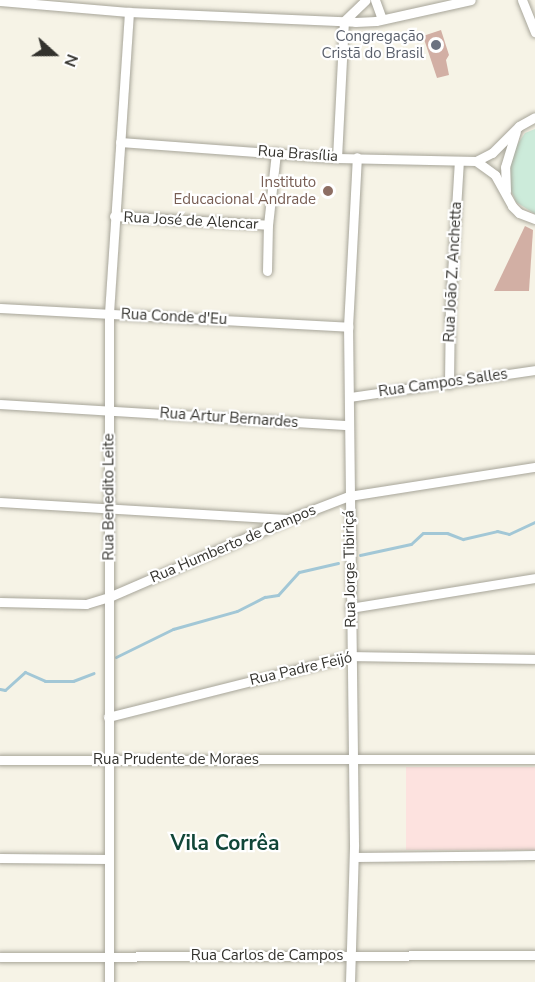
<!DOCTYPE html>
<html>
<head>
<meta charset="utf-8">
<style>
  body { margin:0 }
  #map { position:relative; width:535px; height:982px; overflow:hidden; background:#f6f3e6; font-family:"Nunito Sans",sans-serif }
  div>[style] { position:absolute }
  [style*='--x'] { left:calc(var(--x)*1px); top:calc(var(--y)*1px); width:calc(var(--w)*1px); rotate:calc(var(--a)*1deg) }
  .medical>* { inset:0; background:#fde2df; transform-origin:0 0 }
  .green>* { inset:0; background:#ccebda }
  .stream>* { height:3px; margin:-1.5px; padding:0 1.5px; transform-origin:1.5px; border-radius:1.5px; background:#a2c7d6 }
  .building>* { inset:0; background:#d2afa4 }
  .roads { filter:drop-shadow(0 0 2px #a7a599) drop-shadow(0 0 2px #a7a599) }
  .minor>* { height:9px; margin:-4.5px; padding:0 4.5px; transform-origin:4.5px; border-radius:4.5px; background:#fff }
  .dots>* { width:16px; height:16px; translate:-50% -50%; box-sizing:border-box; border:3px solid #fff; border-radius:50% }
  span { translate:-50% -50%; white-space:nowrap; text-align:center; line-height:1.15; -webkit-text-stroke:4.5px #fff; paint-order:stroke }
  .worship-label { font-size:15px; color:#5b616d }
  .right { translate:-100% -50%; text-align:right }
  .street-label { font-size:15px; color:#33322d }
  .education-label { font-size:15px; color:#785e54 }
  .district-label { font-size:21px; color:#114638; font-weight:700 }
  .north { position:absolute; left:24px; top:24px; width:60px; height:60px; -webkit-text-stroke:4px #fff; paint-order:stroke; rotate:111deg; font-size:16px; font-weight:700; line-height:24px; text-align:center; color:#33322d }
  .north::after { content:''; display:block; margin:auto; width:21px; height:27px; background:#33322d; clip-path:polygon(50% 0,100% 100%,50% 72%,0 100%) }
</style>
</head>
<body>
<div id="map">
  <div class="medical">
    <i style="left:406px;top:767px;width:129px;height:83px"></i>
  </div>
  <div class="green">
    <i style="clip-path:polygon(535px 129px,535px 214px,516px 202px,507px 180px,510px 158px,515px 148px,525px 133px)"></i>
  </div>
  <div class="stream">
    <i style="--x:360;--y:555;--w:52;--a:-12.2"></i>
    <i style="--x:411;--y:544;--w:16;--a:-43"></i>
    <i style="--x:423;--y:533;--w:24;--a:0"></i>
    <i style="--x:447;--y:533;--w:17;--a:21"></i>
    <i style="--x:463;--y:539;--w:35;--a:-13"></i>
    <i style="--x:497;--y:531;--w:12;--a:14"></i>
    <i style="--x:509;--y:534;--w:29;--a:-25"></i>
    <i style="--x:116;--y:657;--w:64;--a:-26.2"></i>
    <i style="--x:173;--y:629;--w:66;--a:-15.7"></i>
    <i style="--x:237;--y:611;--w:31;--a:-27"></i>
    <i style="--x:265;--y:597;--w:13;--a:-9"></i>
    <i style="--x:278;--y:595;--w:31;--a:-48"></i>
    <i style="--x:299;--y:572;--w:40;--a:-13"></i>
    <i style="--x:0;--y:689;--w:5;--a:11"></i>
    <i style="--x:5;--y:690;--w:27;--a:-42"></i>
    <i style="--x:25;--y:672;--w:22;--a:24"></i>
    <i style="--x:45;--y:681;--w:28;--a:0"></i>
    <i style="--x:73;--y:681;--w:22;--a:-21"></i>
  </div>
  <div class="building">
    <i style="clip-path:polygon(441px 30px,449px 55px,446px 60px,449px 75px,437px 78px,423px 36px)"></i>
    <i style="clip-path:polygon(525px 226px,533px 230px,529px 291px,494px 291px)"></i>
  </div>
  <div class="roads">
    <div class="minor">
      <i style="--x:375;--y:0;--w:20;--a:70"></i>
      <i style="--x:522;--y:0;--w:35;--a:68"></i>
      <i style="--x:0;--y:1;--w:129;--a:4.9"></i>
      <i style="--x:129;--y:12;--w:226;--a:2.5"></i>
      <i style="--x:355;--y:22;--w:21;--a:-3"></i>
      <i style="--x:376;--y:21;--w:97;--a:-12.5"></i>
      <i style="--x:120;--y:142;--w:218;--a:4.2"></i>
      <i style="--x:337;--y:158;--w:139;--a:1.2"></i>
      <i style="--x:476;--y:161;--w:18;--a:-27"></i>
      <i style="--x:492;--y:153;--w:38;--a:-45"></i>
      <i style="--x:519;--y:126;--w:18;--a:-29"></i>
      <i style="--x:337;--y:158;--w:137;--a:-87.1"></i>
      <i style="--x:344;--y:21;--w:30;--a:-44"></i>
      <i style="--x:476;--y:161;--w:24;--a:36"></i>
      <i style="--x:495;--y:175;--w:35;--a:61"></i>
      <i style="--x:512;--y:206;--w:10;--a:45"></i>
      <i style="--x:519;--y:213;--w:17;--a:21"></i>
      <i style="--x:506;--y:191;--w:24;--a:-92"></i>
      <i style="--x:505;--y:167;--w:37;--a:-73"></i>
      <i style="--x:114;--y:216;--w:154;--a:3.3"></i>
      <i style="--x:267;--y:271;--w:46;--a:-88.8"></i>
      <i style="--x:268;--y:225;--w:73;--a:-83.7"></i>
      <i style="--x:0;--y:308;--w:349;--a:3.1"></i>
      <i style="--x:449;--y:384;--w:77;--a:-89.3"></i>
      <i style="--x:450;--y:307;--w:146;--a:-86.5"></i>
      <i style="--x:350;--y:397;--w:187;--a:-8.3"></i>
      <i style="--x:0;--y:404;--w:349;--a:3.5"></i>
      <i style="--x:0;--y:502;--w:287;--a:3.4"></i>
      <i style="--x:0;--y:602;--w:86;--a:1.3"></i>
      <i style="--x:86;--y:604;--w:24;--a:-17"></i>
      <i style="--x:109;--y:597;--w:196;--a:-23.4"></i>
      <i style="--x:289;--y:519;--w:64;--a:-21"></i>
      <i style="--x:349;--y:496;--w:188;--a:-8.9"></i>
      <i style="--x:350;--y:608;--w:187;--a:-9.2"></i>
      <i style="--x:108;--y:717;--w:251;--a:-14.1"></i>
      <i style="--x:351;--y:656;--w:184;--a:0.9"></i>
      <i style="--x:0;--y:760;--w:535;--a:-0.11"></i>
      <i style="--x:354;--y:857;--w:181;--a:-0.6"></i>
      <i style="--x:0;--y:858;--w:109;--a:0.5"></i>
      <i style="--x:0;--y:957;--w:535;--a:-0.21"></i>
      <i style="--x:109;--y:982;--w:669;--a:-90"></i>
      <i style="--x:109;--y:313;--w:302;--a:-86.2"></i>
      <i style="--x:350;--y:982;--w:138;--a:-88.3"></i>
      <i style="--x:354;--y:844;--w:517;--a:-90.66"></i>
      <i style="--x:348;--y:327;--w:170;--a:-87"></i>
    </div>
  </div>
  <div class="dots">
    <i style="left:436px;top:45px;background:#6b7280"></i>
    <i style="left:328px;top:191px;background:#8d6e63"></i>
  </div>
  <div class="worship-label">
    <span class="right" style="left:424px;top:45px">Congregação<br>Cristã do Brasil</span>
  </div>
  <div class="street-label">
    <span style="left:298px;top:154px;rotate:4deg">Rua Brasília</span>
    <span style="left:191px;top:221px;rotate:3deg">Rua José de Alencar</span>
    <span style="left:453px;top:272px;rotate:-87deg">Rua João Z. Anchetta</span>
    <span style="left:174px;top:317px;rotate:3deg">Rua Conde d'Eu</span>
    <span style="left:443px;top:383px;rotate:-8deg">Rua Campos Salles</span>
    <span style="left:229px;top:418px;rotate:4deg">Rua Artur Bernardes</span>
    <span style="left:109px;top:497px;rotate:-90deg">Rua Benedito Leite</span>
    <span style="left:233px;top:544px;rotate:-23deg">Rua Humberto de Campos</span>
    <span style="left:350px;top:569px;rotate:-91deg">Rua Jorge Tibiriçá</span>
    <span style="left:301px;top:669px;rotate:-13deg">Rua Padre Feijó</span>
    <span style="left:176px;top:760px">Rua Prudente de Moraes</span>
    <span style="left:267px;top:956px">Rua Carlos de Campos</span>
  </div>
  <div class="education-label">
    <span class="right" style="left:316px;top:191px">Instituto<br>Educacional Andrade</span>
  </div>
  <div class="district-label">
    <span style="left:225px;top:843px">Vila Corrêa</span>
  </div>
  <div class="north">N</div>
</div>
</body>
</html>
